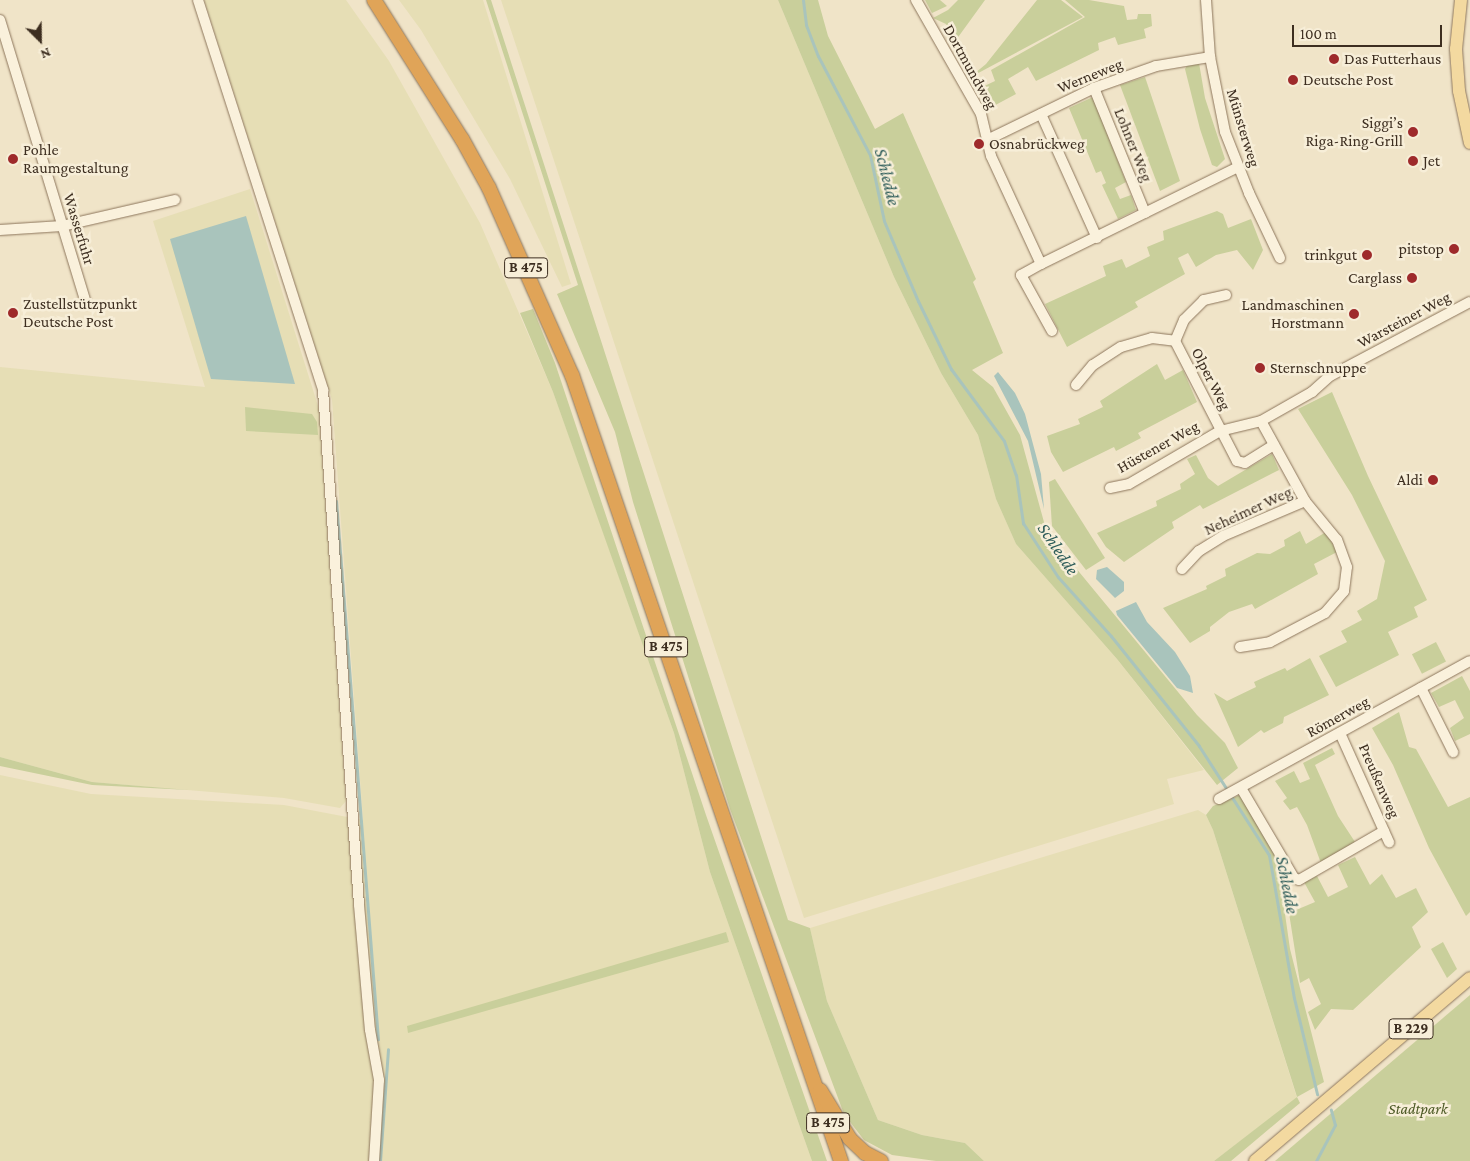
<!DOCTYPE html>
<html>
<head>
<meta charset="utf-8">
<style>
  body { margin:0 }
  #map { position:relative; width:1470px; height:1161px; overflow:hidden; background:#f0e4c8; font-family:"Crimson Pro",serif }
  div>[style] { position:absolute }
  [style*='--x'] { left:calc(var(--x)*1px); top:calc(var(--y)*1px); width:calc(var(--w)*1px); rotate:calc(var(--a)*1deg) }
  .farmland>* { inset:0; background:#e6deb5 }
  .green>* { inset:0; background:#c9cf9b; transform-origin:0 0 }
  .water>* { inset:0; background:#a9c4bc }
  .stream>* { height:3px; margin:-1.5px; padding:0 1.5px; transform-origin:1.5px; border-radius:1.5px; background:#a9c4bc }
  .roads { filter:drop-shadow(0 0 1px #8d765c) drop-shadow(0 0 1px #8d765c) }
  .minor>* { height:10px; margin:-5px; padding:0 5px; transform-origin:5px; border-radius:5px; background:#faf1dc }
  .major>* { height:12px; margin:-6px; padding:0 6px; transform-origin:6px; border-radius:6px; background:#f3d9a0 }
  .highway>* { height:14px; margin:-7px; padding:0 7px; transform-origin:7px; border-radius:7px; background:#e0a458 }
  .dots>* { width:14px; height:14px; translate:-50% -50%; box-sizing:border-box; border:2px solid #f7eed8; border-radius:50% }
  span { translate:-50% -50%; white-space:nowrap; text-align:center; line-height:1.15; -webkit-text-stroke:5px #f7eed8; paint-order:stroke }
  .shield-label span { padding:1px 4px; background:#f7eed8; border:1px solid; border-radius:4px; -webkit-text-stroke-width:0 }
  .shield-label { font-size:15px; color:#3d2e20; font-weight:700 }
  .poi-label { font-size:16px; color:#3d2e20 }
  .left { translate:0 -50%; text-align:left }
  .right { translate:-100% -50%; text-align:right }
  .street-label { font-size:16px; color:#3d2e20 }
  .park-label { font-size:16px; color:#4d5a26; font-style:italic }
  .water-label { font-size:18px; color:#2f5d5a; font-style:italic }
  .north { position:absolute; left:15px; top:15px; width:50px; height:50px; -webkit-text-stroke:4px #f7eed8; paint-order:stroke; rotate:157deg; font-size:14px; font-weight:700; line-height:20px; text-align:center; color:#3d2e20 }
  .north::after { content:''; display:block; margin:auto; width:18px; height:22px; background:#3d2e20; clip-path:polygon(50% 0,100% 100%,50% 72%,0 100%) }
  .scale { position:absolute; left:1292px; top:25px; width:150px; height:22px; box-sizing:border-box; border:2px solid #3d2e20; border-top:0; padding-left:6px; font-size:15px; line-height:18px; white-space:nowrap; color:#3d2e20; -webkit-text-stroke:4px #f7eed8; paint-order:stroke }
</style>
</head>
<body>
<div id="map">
  <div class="farmland">
    <i style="clip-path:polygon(204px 0,346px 0,389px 61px,480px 223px,553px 392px,588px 489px,674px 733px,710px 872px,812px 1161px,0 1161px,0 775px,91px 794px,284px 805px,363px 820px,332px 400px)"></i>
    <i style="clip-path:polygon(399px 0,483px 0,571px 284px,562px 287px,510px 179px,421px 30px)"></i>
    <i style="clip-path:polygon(501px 0,778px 0,894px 277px,941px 373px,978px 435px,996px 499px,1016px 544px,1117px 659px,1204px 770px,1167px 779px,1174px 804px,804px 918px)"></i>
    <i style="clip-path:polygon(250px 189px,319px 409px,346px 801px,340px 808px,284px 798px,92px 782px,0 757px,0 367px,205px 387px,153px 221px)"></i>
    <i style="clip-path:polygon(1198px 810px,1206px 815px,1213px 830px,1297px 1098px,1214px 1161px,984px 1161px,965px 1143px,922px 1135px,878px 1120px,827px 1001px,810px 928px)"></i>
  </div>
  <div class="green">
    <i style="clip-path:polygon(486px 0,491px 0,788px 920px,810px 928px,827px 1001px,878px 1120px,922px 1135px,965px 1143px,984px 1161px,936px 1161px,892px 1155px,864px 1140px,844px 1114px,730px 809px,633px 502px,615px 432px,557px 294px,578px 285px)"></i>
    <i style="clip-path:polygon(778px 0,818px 0,828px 36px,875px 129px,903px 113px,976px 279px,973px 282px,1003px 353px,972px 370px,993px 387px,1020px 435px,1047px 533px,1197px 715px,1225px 743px,1238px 768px,1217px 785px,1117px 659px,1016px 544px,996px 499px,978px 435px,941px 373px,894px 277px)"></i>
    <i style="clip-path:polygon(925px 0,940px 0,947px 6px,932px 13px)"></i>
    <i style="clip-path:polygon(958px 0,985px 0,956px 40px,946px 24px,933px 18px,948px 10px)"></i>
    <i style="clip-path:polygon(1037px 0,1061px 0,1083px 17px,969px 78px,986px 64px)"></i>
    <i style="clip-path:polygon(1065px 0,1089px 0,1124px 6px,1127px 20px,1137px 19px,1138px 14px,1151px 14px,1152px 26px,1144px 29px,1146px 38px,1118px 45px,1115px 37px,1098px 43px,1099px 50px,1036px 81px,1028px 67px,1008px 79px,1016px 94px,988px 109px,978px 89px,995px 81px,991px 70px,1085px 17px)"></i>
    <i style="clip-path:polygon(1199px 63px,1205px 98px,1225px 159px,1217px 167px,1212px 165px,1200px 129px,1185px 69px,1188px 64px)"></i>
    <i style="clip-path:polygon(1145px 77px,1180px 181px,1160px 191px,1120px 85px)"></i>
    <i style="clip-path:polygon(1093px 97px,1126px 182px,1115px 188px,1120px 199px,1131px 195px,1136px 210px,1118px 219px,1102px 185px,1106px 183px,1101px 171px,1096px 173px,1069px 108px)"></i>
    <i style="clip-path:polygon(1217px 211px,1223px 214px,1228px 228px,1251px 219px,1263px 250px,1253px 270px,1237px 250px,1216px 255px,1196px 267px,1188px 253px,1178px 258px,1185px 274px,1135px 302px,1138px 307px,1067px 347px,1045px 304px,1106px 276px,1103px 266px,1122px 259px,1126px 268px,1150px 256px,1147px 247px,1164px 240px,1163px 231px)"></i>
    <i style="clip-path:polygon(533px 309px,555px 363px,706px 815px,827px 1161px,812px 1161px,710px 872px,674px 733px,553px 392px,520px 313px)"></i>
    <i style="clip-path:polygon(1157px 364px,1165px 380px,1183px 370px,1197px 402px,1138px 433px,1141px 438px,1116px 451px,1114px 447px,1063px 472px,1051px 452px,1047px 436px,1080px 424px,1078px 419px,1103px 407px,1100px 401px)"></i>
    <i style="clip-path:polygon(1332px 392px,1368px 476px,1427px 600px,1414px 607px,1418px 617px,1388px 632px,1399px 655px,1336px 687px,1319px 656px,1347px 642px,1341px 631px,1362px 620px,1357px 611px,1377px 599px,1385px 561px,1352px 495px,1298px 409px)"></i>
    <i style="clip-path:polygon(245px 407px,312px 414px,317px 422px,318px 435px,246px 431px)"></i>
    <i style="clip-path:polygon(1272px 454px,1279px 470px,1203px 509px,1200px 505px,1172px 522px,1174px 528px,1124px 562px,1106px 547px,1097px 533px,1157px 506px,1156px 501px,1181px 489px,1180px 484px,1195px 474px,1187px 459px,1196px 455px,1208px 478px,1218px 486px)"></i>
    <i style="clip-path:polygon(1055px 479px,1105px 558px,1086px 570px,1052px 526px,1049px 482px)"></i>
    <i style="clip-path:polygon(1300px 531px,1306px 544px,1326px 532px,1337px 552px,1314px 564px,1318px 574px,1255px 609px,1252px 604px,1229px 612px,1210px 627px,1210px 631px,1190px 643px,1163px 608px,1207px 589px,1206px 586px,1226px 576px,1225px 569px,1257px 553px,1270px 554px,1285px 546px,1284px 540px)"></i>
    <i style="left:1436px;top:642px;width:22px;height:27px;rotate:63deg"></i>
    <i style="clip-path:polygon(1310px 658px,1329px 695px,1284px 717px,1283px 723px,1264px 733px,1261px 730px,1238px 747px,1214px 693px,1227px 701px,1256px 687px,1254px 682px,1285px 668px,1287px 671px)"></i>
    <i style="clip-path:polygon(1462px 676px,1470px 691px,1470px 734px,1455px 741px,1450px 728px,1464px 718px,1455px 700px,1439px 707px,1431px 693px)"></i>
    <i style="clip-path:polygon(1399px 712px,1409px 747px,1416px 749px,1448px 807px,1470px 797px,1470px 912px,1466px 916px,1429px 848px,1393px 765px,1372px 728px)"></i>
    <i style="clip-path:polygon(1332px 748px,1335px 754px,1315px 765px,1338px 816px,1357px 845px,1322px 866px,1307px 825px,1297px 807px,1290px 810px,1283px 801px,1287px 798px,1275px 781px,1294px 771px,1300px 783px,1310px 779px,1303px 763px)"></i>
    <i style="clip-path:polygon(0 757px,92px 782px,189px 790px,92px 785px,0 766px)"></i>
    <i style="clip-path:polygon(1240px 795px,1276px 851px,1290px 949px,1324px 1082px,1297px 1097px,1300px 1103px,1231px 1161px,1214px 1161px,1297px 1097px,1213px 830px,1206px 815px,1213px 806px)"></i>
    <i style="clip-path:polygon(1355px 857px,1370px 885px,1382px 874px,1396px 898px,1416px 888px,1428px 912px,1412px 927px,1421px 947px,1353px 1010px,1331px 1009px,1315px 1030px,1308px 1012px,1321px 1004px,1309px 978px,1300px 983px,1289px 913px,1315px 902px,1304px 882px,1317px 876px,1328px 897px,1348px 887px,1338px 865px)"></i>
    <i style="clip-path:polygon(726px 932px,729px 942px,408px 1033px,407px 1026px)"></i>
    <i style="clip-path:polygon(1443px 942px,1457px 969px,1447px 978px,1431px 949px)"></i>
    <i style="clip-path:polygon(1470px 995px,1470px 1161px,1275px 1161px)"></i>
  </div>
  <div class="water">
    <i style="clip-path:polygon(246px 216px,295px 384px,211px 379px,170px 239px)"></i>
    <i style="clip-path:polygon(998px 372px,1015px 393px,1025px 414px,1041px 474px,1044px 509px,1028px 441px,994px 376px)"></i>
    <i style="clip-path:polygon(1107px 567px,1124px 582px,1124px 591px,1115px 598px,1096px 579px,1097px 570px)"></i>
    <i style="clip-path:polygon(1136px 602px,1147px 622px,1175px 652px,1190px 676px,1193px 693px,1177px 688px,1117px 615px,1116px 611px)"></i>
  </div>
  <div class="stream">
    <i style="--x:803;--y:0;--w:25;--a:83"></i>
    <i style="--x:806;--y:25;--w:33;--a:69"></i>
    <i style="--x:818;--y:56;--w:112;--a:62.3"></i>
    <i style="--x:870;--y:155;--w:67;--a:78"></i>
    <i style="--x:884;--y:221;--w:87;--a:67"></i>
    <i style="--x:918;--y:301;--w:76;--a:64.1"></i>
    <i style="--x:951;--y:369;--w:89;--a:53.6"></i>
    <i style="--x:1004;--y:441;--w:36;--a:71"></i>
    <i style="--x:1016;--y:475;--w:49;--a:81.7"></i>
    <i style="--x:1023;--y:523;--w:64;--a:57.1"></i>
    <i style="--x:1058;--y:577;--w:79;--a:48.1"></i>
    <i style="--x:1111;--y:636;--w:141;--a:51.3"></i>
    <i style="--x:1199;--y:746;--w:130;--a:57.3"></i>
    <i style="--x:1269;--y:855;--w:145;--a:80.1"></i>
    <i style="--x:1294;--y:998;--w:99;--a:76.5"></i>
    <i style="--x:336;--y:501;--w:540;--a:85.54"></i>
    <i style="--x:380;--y:1161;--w:112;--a:-85.9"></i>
    <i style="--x:1316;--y:1161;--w:41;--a:-62.2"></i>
    <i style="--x:1335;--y:1125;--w:16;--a:-105"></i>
  </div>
  <div class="roads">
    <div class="minor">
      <i style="--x:198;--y:0;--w:410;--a:72.2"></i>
      <i style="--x:323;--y:390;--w:516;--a:86"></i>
      <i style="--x:359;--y:905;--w:125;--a:85"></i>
      <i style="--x:370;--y:1030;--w:51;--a:79.8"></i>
      <i style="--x:379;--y:1080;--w:81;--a:93.5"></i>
      <i style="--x:916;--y:0;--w:131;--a:60.3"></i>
      <i style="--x:981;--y:114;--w:43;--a:76.6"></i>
      <i style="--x:991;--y:156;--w:119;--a:65.2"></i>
      <i style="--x:1041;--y:264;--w:23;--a:151"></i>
      <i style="--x:1021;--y:275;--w:64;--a:61"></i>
      <i style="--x:1206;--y:0;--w:57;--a:86"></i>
      <i style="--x:1210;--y:57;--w:76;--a:78.7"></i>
      <i style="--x:1225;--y:132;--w:66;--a:68.5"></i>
      <i style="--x:1249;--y:193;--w:72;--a:64.5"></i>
      <i style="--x:0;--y:20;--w:296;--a:73.1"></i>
      <i style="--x:1094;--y:88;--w:135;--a:67.8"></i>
      <i style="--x:1041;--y:114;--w:136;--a:65.7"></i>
      <i style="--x:987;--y:140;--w:119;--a:-25.9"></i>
      <i style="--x:1094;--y:88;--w:66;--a:-19.5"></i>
      <i style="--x:1156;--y:66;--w:55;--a:-9.5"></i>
      <i style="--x:0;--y:230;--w:62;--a:-3.7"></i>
      <i style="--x:62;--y:226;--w:116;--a:-13"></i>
      <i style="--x:1041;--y:264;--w:220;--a:-26.2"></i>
      <i style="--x:1226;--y:295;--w:23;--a:167"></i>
      <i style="--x:1204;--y:300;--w:28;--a:135"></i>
      <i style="--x:1184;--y:320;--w:23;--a:113"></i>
      <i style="--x:1175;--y:341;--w:135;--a:62.7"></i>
      <i style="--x:1237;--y:461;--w:8;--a:14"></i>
      <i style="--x:1245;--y:463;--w:34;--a:-32"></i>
      <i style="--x:1076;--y:385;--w:26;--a:-50"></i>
      <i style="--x:1093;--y:365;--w:33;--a:-33"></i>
      <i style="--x:1121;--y:347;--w:32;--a:-16"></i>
      <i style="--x:1152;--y:338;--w:23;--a:7"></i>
      <i style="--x:1110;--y:488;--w:19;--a:-12"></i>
      <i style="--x:1129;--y:484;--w:105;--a:-30.2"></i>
      <i style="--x:1220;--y:431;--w:42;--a:-13.7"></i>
      <i style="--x:1261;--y:421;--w:59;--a:-29.6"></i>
      <i style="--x:1312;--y:392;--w:24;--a:-42"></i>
      <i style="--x:1330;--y:376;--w:158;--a:-27.9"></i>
      <i style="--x:1182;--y:569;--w:25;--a:-47"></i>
      <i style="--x:1199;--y:551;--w:28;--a:-32"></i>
      <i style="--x:1223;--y:536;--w:89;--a:-23.1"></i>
      <i style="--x:1240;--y:647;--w:30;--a:-9"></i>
      <i style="--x:1270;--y:642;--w:62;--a:-27.8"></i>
      <i style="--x:1325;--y:613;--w:29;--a:-49"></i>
      <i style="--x:1344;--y:591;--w:24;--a:-83"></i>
      <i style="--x:1347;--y:567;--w:29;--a:-110"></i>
      <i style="--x:1337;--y:540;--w:50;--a:-129.4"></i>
      <i style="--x:1305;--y:501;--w:91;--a:-118.8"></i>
      <i style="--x:1421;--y:688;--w:72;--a:63.4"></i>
      <i style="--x:1340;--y:733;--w:120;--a:65.8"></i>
      <i style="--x:1241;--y:788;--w:104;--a:59.5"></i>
      <i style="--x:1294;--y:878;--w:5;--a:22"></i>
      <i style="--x:1299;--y:880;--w:98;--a:-30"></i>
      <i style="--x:1219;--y:799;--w:286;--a:-28.8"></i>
    </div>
    <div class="major">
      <i style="--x:1461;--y:0;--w:49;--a:95.8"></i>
      <i style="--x:1456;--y:49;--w:42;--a:85.9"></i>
      <i style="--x:1459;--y:91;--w:53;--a:78.1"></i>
      <i style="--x:1255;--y:1161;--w:282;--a:-40.4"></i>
    </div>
    <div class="highway">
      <i style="--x:374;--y:0;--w:165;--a:57.7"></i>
      <i style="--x:462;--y:139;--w:56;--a:61.1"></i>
      <i style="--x:489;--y:188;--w:205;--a:66.1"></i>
      <i style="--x:572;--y:375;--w:831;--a:71.11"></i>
      <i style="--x:820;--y:1090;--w:57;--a:58.5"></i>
      <i style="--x:850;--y:1139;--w:21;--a:43"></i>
      <i style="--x:865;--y:1153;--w:18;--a:27"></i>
    </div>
  </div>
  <div class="dots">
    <i style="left:1334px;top:59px;background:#9e2a2b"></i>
    <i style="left:1293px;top:80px;background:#9e2a2b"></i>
    <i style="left:1413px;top:132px;background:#9e2a2b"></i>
    <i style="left:979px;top:144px;background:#9e2a2b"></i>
    <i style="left:13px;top:159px;background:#9e2a2b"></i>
    <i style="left:1413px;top:161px;background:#9e2a2b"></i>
    <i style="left:1454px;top:249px;background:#9e2a2b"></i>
    <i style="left:1367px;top:255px;background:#9e2a2b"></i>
    <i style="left:1412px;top:278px;background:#9e2a2b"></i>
    <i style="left:13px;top:313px;background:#9e2a2b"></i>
    <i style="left:1354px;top:314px;background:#9e2a2b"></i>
    <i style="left:1260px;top:368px;background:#9e2a2b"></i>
    <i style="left:1433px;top:480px;background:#9e2a2b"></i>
  </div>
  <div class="shield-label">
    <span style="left:526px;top:268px">B 475</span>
    <span style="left:666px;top:647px">B 475</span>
    <span style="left:1411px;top:1029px">B 229</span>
    <span style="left:828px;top:1123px">B 475</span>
  </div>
  <div class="poi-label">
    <span class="left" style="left:1344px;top:59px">Das Futterhaus</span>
    <span class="left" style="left:1303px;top:80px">Deutsche Post</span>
    <span class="right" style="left:1403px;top:132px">Siggi’s<br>Riga-Ring-Grill</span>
    <span class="left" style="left:989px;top:144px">Osnabrückweg</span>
    <span class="left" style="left:23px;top:159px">Pohle<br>Raumgestaltung</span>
    <span class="left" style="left:1423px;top:161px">Jet</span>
    <span class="right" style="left:1444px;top:249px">pitstop</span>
    <span class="right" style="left:1357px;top:255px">trinkgut</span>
    <span class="right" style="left:1402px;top:278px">Carglass</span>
    <span class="left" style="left:23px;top:313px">Zustellstützpunkt<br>Deutsche Post</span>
    <span class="right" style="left:1344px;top:314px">Landmaschinen<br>Horstmann</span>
    <span class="left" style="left:1270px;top:368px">Sternschnuppe</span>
    <span class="right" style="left:1423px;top:480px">Aldi</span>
  </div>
  <div class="street-label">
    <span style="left:970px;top:67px;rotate:61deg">Dortmundweg</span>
    <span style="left:1090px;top:76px;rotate:-22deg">Werneweg</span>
    <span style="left:1243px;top:128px;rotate:73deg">Münsterweg</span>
    <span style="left:1133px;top:145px;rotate:68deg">Lohner Weg</span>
    <span style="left:79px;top:229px;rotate:73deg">Wasserfuhr</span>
    <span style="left:1404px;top:320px;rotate:-28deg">Warsteiner Weg</span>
    <span style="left:1211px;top:379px;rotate:63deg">Olper Weg</span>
    <span style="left:1158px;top:447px;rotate:-29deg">Hüstener Weg</span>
    <span style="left:1248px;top:511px;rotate:-25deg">Neheimer Weg</span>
    <span style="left:1338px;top:717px;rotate:-29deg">Römerweg</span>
    <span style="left:1379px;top:781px;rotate:66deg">Preußenweg</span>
  </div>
  <div class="park-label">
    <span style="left:1418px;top:1109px">Stadtpark</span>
  </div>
  <div class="water-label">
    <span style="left:887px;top:177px;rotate:76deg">Schledde</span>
    <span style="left:1058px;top:549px;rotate:56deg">Schledde</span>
    <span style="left:1287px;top:885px;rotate:79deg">Schledde</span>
  </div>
  <div class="north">N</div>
  <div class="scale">100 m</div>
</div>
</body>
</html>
